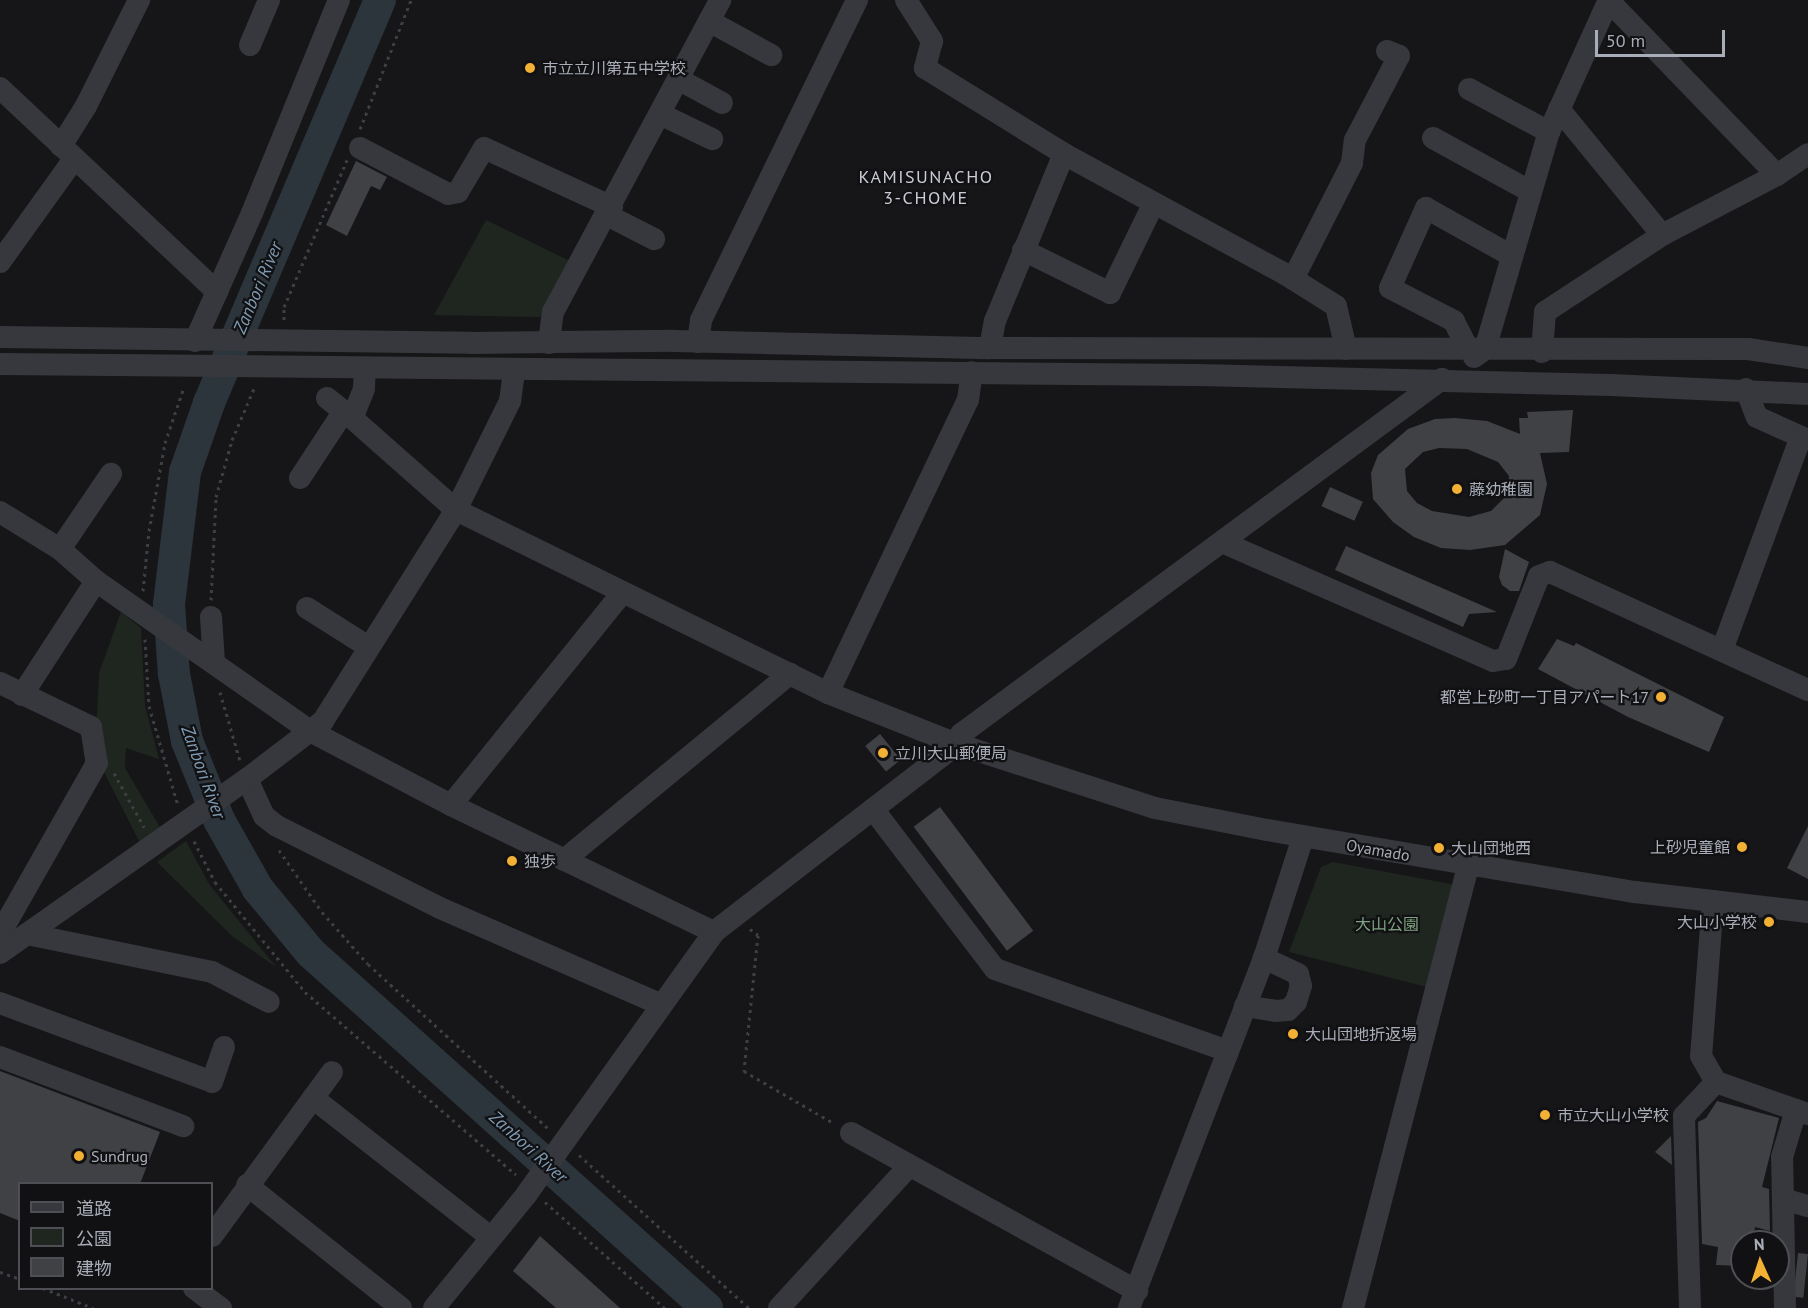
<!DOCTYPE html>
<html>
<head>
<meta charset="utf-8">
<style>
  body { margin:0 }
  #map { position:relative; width:1808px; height:1308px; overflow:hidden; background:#161618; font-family:"PT Sans","Noto Sans JP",sans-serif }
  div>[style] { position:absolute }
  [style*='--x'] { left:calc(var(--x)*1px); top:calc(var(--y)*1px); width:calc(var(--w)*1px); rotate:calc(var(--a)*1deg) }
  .green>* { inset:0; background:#1e261f }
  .river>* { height:32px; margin:-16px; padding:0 16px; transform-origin:16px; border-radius:16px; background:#2c353c }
  .building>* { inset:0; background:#404145; transform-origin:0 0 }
  .path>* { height:3px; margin-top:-1.5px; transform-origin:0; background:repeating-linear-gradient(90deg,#3d3f44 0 3px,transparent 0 7.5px) }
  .minor>* { height:22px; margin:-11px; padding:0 11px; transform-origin:11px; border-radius:11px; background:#37383d }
  .dots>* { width:16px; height:16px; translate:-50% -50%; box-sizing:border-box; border:3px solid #111113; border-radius:50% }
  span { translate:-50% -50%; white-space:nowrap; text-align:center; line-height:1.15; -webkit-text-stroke:4.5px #111113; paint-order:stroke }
  .poi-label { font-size:16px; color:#a8adb8 }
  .left { translate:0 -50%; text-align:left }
  .right { translate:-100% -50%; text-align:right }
  .street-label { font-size:16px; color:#a8adb8 }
  .park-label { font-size:16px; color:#7fa381 }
  .neighbourhood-label { font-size:18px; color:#c9ccd4; letter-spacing:1.5px }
  .water-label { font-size:18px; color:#7f9bb3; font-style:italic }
  .legend { position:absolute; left:18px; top:1182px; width:195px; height:108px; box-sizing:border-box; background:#111113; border:2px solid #4d4f55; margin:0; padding:8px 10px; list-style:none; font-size:18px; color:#a8adb8 }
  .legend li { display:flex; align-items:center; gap:12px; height:30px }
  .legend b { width:30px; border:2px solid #4d4f55 }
  .north { position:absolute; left:1730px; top:1230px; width:60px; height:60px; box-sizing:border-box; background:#111113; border:2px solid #4d4f55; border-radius:50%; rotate:357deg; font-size:16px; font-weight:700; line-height:24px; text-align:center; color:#a8adb8 }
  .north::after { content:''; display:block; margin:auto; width:21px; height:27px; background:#f2b134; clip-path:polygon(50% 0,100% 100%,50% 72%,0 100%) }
  .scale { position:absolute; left:1595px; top:30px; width:130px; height:27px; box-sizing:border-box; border:3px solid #a8adb8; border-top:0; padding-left:8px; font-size:18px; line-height:21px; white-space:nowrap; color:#a8adb8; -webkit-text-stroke:4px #111113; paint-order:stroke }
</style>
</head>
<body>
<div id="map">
  <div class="green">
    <i style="clip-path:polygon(486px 220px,570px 261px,540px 317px,434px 315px)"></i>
    <i style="clip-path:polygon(121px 612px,141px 628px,145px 706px,159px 759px,126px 748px,125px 768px,161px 829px,141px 845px,103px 770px,96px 732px,99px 673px)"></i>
    <i style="clip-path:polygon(186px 841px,209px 884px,276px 967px,232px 936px,157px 862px)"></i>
    <i style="clip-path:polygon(1333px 862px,1456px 885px,1431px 988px,1289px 952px,1321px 867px)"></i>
  </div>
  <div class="river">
    <i style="--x:380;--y:0;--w:438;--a:113"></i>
    <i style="--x:209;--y:403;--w:73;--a:109.2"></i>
    <i style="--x:185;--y:472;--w:134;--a:96.9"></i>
    <i style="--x:169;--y:605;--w:69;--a:85.9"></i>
    <i style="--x:174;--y:674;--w:68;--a:79"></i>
    <i style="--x:187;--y:741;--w:85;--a:67.9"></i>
    <i style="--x:219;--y:820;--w:79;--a:60.5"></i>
    <i style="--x:258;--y:889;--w:83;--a:50.4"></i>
    <i style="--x:311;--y:953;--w:532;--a:41.88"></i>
  </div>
  <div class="building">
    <i style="clip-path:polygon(356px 161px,387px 177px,380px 190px,371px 186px,347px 236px,326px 225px)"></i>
    <i style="clip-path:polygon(evenodd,1573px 410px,1569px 452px,1540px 453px,1547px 484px,1540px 515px,1505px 545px,1470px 550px,1441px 548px,1414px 537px,1393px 522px,1373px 499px,1371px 473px,1378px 455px,1408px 429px,1435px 419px,1455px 418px,1487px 421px,1520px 434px,1519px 418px,1528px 418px,1527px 412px,1573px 410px,1439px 448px,1467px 449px,1498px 462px,1509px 476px,1507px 495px,1491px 511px,1469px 517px,1432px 511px,1417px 503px,1407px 491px,1405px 469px,1423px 452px,1439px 448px)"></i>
    <i style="left:1330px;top:487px;width:36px;height:21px;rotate:24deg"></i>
    <i style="clip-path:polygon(1346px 546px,1497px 612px,1469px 614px,1463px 627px,1335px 570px)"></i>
    <i style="clip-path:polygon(1505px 549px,1529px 562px,1519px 591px,1510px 591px,1502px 585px,1499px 577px)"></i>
    <i style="clip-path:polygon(1557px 639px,1574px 646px,1576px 643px,1724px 717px,1709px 752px,1628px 717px,1538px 669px)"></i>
    <i style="left:880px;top:734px;width:33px;height:19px;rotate:51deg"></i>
    <i style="left:940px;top:807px;width:155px;height:33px;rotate:53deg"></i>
    <i style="clip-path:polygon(1808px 826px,1808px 879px,1787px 868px)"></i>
    <i style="clip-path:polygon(0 1071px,160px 1132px,140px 1184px,20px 1184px,20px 1221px,0 1213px)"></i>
    <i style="clip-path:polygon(1717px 1101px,1779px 1118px,1762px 1187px,1769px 1189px,1770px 1231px,1755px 1227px,1753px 1242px,1742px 1242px,1742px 1266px,1716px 1265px,1718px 1247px,1702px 1244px,1698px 1122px,1706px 1118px)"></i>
    <i style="clip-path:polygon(1671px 1136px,1672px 1165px,1655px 1152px)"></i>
    <i style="clip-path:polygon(540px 1236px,620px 1308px,556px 1308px,513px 1271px)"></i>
    <i style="left:1798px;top:1253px;width:10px;height:44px;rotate:6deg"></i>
  </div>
  <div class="path">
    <i style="--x:360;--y:129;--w:139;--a:-68.4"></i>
    <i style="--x:284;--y:320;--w:13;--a:-90"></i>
    <i style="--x:284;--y:307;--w:160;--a:-66.8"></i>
    <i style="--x:143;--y:591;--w:60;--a:-84.3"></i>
    <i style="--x:149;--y:531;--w:89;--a:-79.7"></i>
    <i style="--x:165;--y:443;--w:59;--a:-71.3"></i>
    <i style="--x:211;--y:600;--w:103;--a:-87.2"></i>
    <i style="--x:216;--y:497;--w:59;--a:-74.3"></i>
    <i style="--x:232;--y:440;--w:59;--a:-66.9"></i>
    <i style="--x:145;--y:639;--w:67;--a:86.6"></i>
    <i style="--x:149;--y:706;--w:103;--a:73.7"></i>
    <i style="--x:220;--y:692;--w:72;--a:73.8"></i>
    <i style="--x:114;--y:773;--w:62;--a:60.9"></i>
    <i style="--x:194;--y:841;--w:46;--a:62.9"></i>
    <i style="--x:215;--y:882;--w:142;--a:50.7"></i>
    <i style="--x:305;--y:992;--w:279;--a:40.9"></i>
    <i style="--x:279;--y:850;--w:75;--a:55.3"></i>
    <i style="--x:322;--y:912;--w:69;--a:48.5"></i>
    <i style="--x:368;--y:964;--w:245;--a:42.4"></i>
    <i style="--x:750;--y:929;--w:10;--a:37"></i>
    <i style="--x:758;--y:935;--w:137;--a:95.9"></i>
    <i style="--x:744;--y:1071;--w:105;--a:30.2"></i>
    <i style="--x:579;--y:1155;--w:229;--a:42"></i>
    <i style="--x:545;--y:1202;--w:160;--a:41.5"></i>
    <i style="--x:0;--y:1272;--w:21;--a:19"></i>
    <i style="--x:43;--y:1288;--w:54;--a:21.8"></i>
  </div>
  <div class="minor">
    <i style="--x:906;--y:0;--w:49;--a:57.6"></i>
    <i style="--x:932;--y:41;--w:28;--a:105"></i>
    <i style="--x:925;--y:68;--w:163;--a:31.7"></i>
    <i style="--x:1064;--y:154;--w:251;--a:28.5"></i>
    <i style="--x:1285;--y:274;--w:60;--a:32.1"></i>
    <i style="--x:1336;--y:306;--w:44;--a:76.9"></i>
    <i style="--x:1609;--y:1;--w:242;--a:46"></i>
    <i style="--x:709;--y:21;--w:71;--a:28.7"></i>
    <i style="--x:250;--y:45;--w:49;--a:-67.1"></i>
    <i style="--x:678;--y:79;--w:50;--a:28.6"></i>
    <i style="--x:0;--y:88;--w:298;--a:43.2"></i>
    <i style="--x:1469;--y:89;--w:91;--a:28.3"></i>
    <i style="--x:1559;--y:109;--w:163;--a:50.7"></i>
    <i style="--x:660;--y:114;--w:58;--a:25.7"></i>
    <i style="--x:1433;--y:138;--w:111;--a:28.7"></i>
    <i style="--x:61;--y:146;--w:47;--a:-58"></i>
    <i style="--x:86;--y:106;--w:119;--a:-63.4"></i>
    <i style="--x:360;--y:148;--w:99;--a:27.6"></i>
    <i style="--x:448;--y:194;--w:10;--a:-11"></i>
    <i style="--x:458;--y:192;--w:51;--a:-59.4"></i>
    <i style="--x:484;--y:148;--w:141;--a:24.7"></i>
    <i style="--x:607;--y:215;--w:53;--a:27.1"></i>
    <i style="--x:1023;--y:250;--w:97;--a:26.3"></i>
    <i style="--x:1110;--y:293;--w:98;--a:-64"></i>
    <i style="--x:0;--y:262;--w:127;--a:-54.3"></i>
    <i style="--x:1293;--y:279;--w:130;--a:-63"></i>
    <i style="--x:1352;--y:163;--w:23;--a:-83"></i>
    <i style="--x:1355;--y:140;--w:95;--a:-62.4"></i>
    <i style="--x:1399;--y:56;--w:13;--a:-157"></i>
    <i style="--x:0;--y:337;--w:471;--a:0.7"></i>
    <i style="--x:471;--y:343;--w:203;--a:-0.6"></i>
    <i style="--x:674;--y:341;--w:316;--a:1.3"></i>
    <i style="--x:990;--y:348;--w:758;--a:0.08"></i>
    <i style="--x:1748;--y:349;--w:61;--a:8.5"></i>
    <i style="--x:195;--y:341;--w:140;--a:-66"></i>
    <i style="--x:252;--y:213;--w:230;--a:-67.8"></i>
    <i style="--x:698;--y:342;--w:22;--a:-82"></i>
    <i style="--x:701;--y:320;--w:356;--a:-64"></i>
    <i style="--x:549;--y:343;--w:31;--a:-83"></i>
    <i style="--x:553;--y:312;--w:354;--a:-61.8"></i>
    <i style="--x:990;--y:348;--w:27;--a:-80"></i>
    <i style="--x:995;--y:321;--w:181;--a:-67.6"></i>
    <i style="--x:1468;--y:349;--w:31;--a:-117"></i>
    <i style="--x:1454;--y:321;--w:72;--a:-152.7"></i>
    <i style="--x:1390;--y:288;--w:88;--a:-65.8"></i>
    <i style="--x:1426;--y:208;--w:98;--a:29.2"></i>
    <i style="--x:1542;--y:352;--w:40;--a:-85.7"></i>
    <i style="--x:1545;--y:312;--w:140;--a:-33.3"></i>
    <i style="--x:1662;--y:235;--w:130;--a:-27.6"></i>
    <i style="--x:1777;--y:175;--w:37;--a:-34"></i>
    <i style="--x:1474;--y:357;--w:14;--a:-36"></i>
    <i style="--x:1485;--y:349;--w:226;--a:-73.6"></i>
    <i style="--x:1549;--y:132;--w:145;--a:-65.6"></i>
    <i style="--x:0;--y:364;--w:1197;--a:0.53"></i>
    <i style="--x:1197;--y:375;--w:414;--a:1.4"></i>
    <i style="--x:1611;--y:385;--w:197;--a:2.6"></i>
    <i style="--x:365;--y:368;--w:21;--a:93"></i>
    <i style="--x:364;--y:389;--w:31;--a:112"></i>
    <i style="--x:352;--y:418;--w:139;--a:41.5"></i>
    <i style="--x:456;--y:510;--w:415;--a:26.2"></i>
    <i style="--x:828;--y:693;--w:139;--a:21.6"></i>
    <i style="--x:957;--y:744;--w:208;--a:17.9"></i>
    <i style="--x:1155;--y:808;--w:114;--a:11.1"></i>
    <i style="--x:1267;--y:830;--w:373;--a:9.6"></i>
    <i style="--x:1635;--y:892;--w:174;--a:6.6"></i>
    <i style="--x:1746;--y:389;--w:30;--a:69"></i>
    <i style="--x:1757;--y:417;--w:56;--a:24.3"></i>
    <i style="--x:327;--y:398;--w:32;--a:39"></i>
    <i style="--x:300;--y:478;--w:80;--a:-56.7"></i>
    <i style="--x:0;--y:512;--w:70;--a:31.7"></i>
    <i style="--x:60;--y:549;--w:48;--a:41.6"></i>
    <i style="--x:96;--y:581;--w:264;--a:35"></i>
    <i style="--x:312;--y:732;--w:157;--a:27.7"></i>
    <i style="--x:451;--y:805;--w:292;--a:25.8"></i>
    <i style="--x:1222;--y:542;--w:296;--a:23.7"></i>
    <i style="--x:1493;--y:661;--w:13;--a:-9"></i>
    <i style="--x:1506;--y:659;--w:89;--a:-68.3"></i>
    <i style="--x:1539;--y:576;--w:12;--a:-20"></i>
    <i style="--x:1550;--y:572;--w:284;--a:24.6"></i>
    <i style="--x:60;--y:549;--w:91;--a:-55.8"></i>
    <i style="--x:307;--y:608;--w:71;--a:32.3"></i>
    <i style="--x:211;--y:617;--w:45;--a:86.2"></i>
    <i style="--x:1722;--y:650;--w:227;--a:-69.7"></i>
    <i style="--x:0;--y:683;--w:101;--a:25.8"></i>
    <i style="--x:91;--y:727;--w:36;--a:81"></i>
    <i style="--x:97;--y:763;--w:197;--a:119.6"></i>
    <i style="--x:828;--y:693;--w:325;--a:-64.5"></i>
    <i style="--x:968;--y:400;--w:28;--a:-82"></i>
    <i style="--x:22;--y:695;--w:136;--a:-57"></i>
    <i style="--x:247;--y:779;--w:41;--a:65.3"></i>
    <i style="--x:264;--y:816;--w:16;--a:38"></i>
    <i style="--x:277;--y:826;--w:182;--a:26.7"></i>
    <i style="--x:440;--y:908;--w:240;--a:23.6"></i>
    <i style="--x:451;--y:805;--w:271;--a:-51.1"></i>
    <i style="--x:873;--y:809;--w:201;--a:52.7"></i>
    <i style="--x:995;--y:969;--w:247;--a:19.4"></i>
    <i style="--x:564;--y:860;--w:293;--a:-39.5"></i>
    <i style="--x:1713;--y:901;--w:155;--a:94.4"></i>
    <i style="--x:1701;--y:1056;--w:30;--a:60"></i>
    <i style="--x:1716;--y:1082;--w:97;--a:19.2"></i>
    <i style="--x:27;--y:934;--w:189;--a:11.6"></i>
    <i style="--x:212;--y:972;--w:64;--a:27.8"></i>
    <i style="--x:0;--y:953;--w:302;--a:-35.2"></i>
    <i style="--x:247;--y:779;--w:96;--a:-37.3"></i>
    <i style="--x:323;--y:721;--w:249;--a:-57.8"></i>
    <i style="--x:456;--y:510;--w:122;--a:-63.6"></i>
    <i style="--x:510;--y:401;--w:30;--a:-82"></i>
    <i style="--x:0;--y:1003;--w:226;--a:20.4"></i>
    <i style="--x:212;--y:1082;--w:37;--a:-71"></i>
    <i style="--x:1245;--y:1006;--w:30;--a:9"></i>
    <i style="--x:1275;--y:1011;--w:13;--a:-4"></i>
    <i style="--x:1288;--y:1010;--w:11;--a:-45"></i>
    <i style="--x:1296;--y:1002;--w:17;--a:-73"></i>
    <i style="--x:1301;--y:986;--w:12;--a:-104"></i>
    <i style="--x:1298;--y:974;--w:38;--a:-155"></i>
    <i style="--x:0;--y:1057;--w:196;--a:20.7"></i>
    <i style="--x:313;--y:1098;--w:225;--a:38.1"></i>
    <i style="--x:851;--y:1133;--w:327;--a:28.9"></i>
    <i style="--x:247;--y:1185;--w:197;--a:38.6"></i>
    <i style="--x:1783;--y:1199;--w:26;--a:16"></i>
    <i style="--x:212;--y:1236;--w:203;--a:-53.8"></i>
    <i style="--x:194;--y:1288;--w:34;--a:37"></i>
    <i style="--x:434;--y:1308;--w:146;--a:-50.8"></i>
    <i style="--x:526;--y:1195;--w:323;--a:-54.4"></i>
    <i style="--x:714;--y:932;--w:307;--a:-37.7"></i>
    <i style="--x:957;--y:744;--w:11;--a:-68"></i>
    <i style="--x:961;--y:734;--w:598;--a:-36.43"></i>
    <i style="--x:779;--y:1308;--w:193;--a:-47.5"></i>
    <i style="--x:1129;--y:1308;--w:375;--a:-68.9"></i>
    <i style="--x:1264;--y:958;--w:127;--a:-72.1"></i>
    <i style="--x:1353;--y:1308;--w:456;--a:-75.4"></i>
    <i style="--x:1690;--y:1308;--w:192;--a:-91.8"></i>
    <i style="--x:1684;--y:1116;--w:47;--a:-46.7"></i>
    <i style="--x:1785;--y:1308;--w:151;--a:-91.1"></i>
    <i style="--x:1782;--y:1157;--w:49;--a:-73.4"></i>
  </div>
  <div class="dots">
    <i style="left:530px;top:68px;background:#f2b134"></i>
    <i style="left:1457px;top:489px;background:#f2b134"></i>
    <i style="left:1661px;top:697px;background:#f2b134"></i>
    <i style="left:883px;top:753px;background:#f2b134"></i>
    <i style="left:1742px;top:847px;background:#f2b134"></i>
    <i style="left:1439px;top:848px;background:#f2b134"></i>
    <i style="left:512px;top:861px;background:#f2b134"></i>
    <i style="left:1769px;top:922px;background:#f2b134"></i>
    <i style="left:1293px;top:1034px;background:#f2b134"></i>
    <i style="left:1545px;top:1115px;background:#f2b134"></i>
    <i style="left:79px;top:1156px;background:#f2b134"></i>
  </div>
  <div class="poi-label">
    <span class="left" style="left:542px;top:68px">市立立川第五中学校</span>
    <span class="left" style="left:1469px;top:489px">藤幼稚園</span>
    <span class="right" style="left:1649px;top:697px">都営上砂町一丁目アパート17</span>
    <span class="left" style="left:895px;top:753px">立川大山郵便局</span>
    <span class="right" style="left:1730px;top:847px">上砂児童館</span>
    <span class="left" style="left:1451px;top:848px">大山団地西</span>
    <span class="left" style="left:524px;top:861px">独歩</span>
    <span class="right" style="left:1757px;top:922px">大山小学校</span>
    <span class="left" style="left:1305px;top:1034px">大山団地折返場</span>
    <span class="left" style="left:1557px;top:1115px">市立大山小学校</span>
    <span class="left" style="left:91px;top:1156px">Sundrug</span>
  </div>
  <div class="street-label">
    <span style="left:1378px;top:850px;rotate:10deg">Oyamado</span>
  </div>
  <div class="park-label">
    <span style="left:1387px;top:924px">大山公園</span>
  </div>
  <div class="neighbourhood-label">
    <span style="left:926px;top:188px">KAMISUNACHO<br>3-CHOME</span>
  </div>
  <div class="water-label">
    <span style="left:258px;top:288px;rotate:-67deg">Zanbori River</span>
    <span style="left:203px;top:772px;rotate:70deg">Zanbori River</span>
    <span style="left:528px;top:1147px;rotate:42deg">Zanbori River</span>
  </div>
  <ul class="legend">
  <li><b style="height:8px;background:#37383d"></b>道路</li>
  <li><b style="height:16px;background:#1e261f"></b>公園</li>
  <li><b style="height:16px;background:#404145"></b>建物</li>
  </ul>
  <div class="north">N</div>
  <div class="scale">50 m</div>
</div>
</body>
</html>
